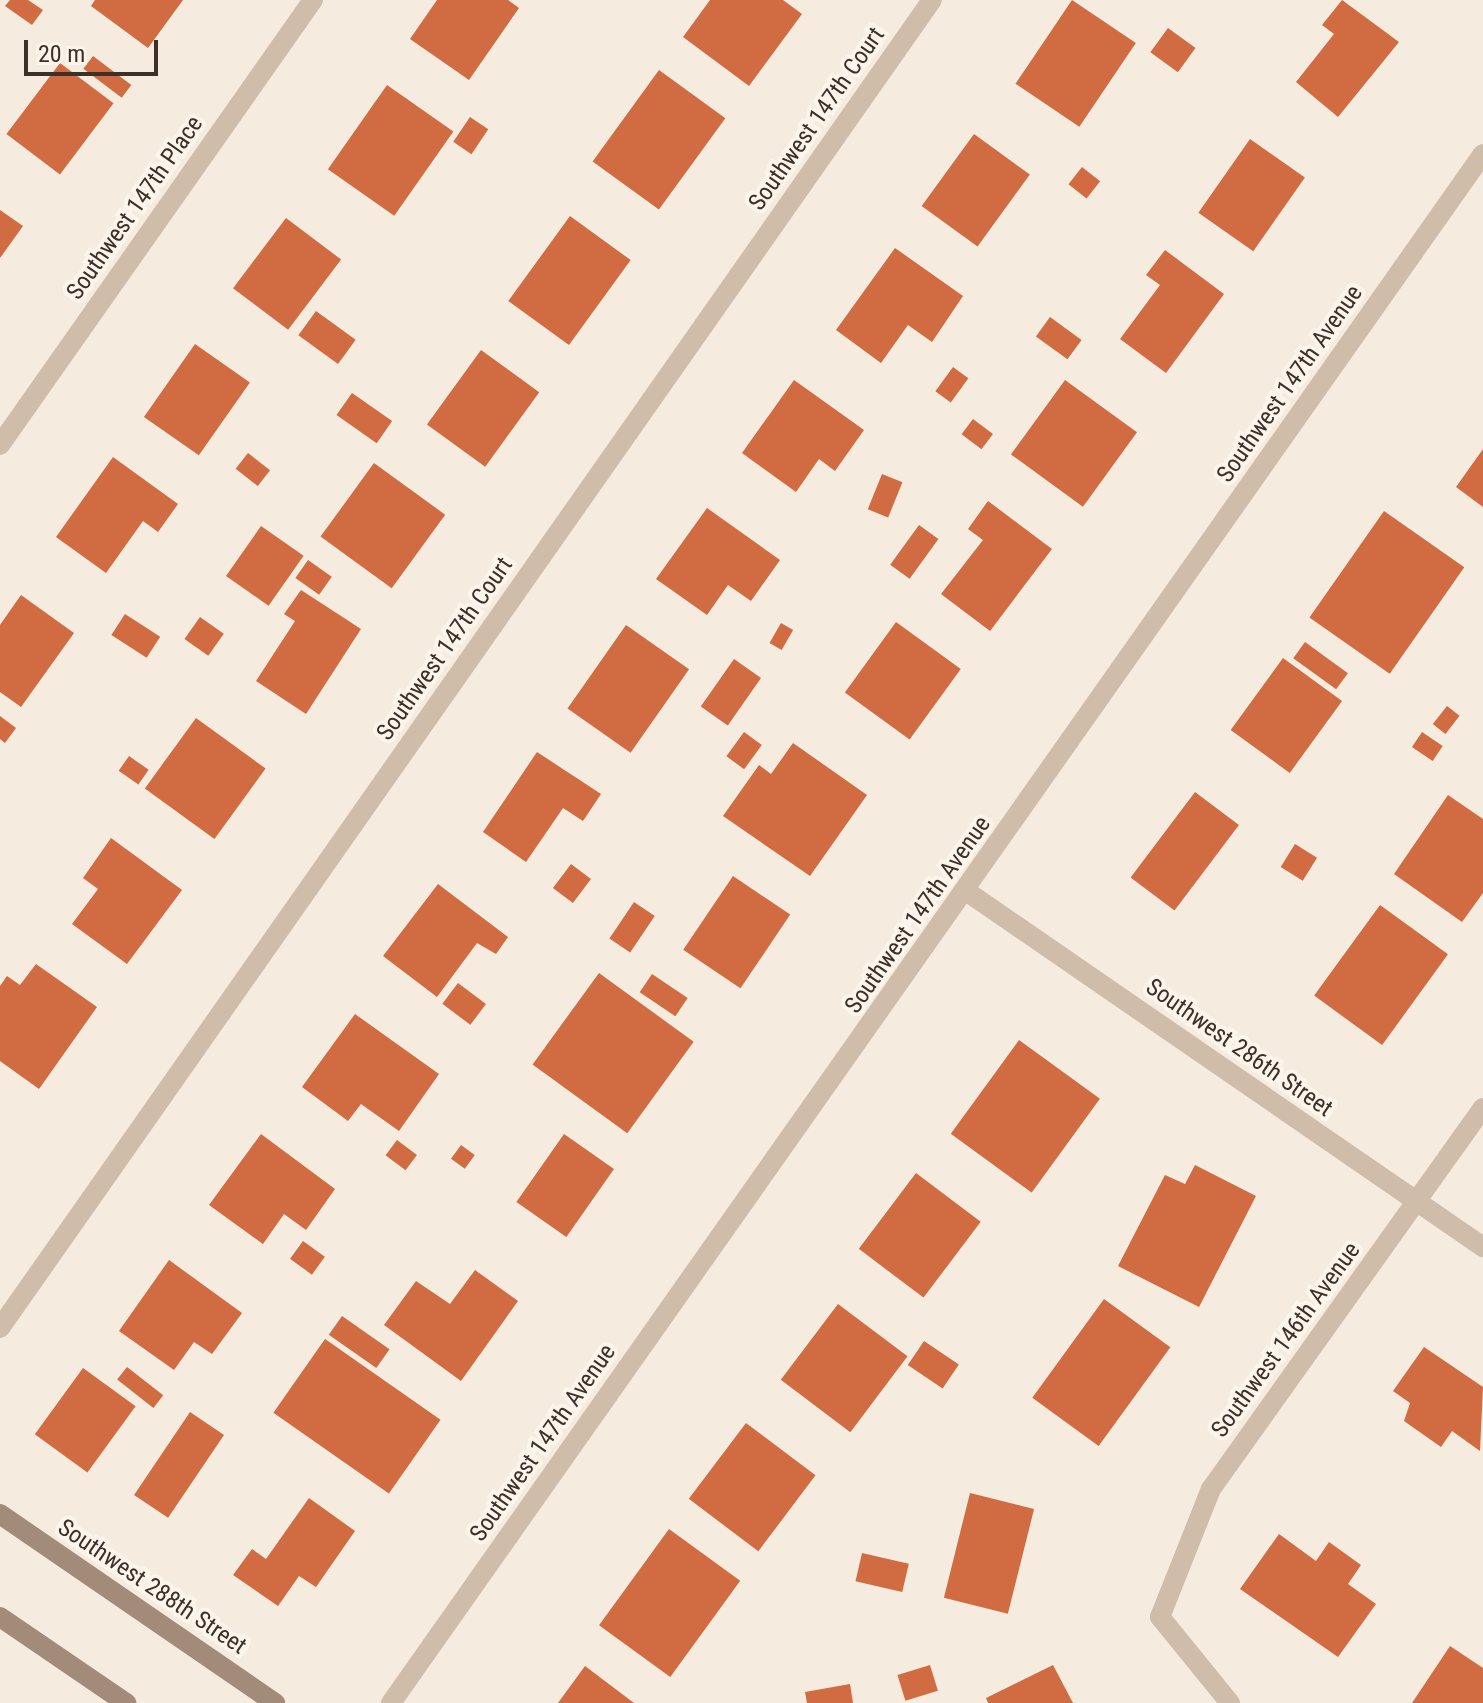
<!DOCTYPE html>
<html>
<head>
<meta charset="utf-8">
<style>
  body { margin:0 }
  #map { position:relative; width:1483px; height:1703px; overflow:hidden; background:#f5ecdf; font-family:"Roboto Condensed",sans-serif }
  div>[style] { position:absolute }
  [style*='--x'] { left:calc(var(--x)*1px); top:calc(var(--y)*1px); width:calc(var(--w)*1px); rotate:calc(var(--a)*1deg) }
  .building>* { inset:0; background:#d16b41; transform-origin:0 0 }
  .minor>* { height:20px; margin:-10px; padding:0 10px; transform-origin:10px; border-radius:10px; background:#cfbca9 }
  .tertiary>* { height:20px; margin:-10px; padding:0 10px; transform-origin:10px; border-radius:10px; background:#cfbca9 }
  .secondary>* { height:20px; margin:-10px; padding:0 10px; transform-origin:10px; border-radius:10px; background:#a38b7a }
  span { translate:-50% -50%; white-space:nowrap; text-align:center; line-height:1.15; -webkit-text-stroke:8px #fcf5ec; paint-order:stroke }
  .street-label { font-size:24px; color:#3c3029 }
  .scale { position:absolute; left:24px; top:40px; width:134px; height:36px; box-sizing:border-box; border:4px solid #3c3029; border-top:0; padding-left:10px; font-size:24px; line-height:28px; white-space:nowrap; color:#3c3029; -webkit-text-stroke:6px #fcf5ec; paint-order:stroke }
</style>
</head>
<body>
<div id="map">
  <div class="building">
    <i style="clip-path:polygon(10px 0,28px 0,43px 10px,32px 25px,5px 6px)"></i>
    <i style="clip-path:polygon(95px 0,183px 0,148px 48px,91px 6px)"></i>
    <i style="clip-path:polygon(437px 0,508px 0,519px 8px,469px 80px,410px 39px)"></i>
    <i style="clip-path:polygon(710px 0,783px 0,802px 14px,749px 86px,683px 37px)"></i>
    <i style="left:1072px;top:0;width:77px;height:101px;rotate:34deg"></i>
    <i style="clip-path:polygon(1342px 0,1399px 42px,1338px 117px,1296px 82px,1334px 34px,1322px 25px)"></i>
    <i style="left:1168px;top:28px;width:34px;height:30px;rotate:36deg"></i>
    <i style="left:93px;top:56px;width:48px;height:16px;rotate:37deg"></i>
    <i style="left:60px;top:63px;width:67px;height:89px;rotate:37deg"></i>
    <i style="left:659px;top:70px;width:82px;height:113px;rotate:36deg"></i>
    <i style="left:387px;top:85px;width:81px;height:103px;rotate:35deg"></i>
    <i style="left:470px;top:117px;width:22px;height:30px;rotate:34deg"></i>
    <i style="left:974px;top:134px;width:69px;height:89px;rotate:36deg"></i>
    <i style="left:1250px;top:139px;width:67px;height:90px;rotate:35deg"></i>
    <i style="left:1082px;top:167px;width:23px;height:22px;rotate:38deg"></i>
    <i style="clip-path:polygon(0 210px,23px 226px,0 258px)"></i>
    <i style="left:570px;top:216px;width:75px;height:105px;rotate:36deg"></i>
    <i style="left:286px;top:218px;width:69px;height:88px;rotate:37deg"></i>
    <i style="clip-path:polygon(895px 248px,963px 296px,932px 342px,908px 325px,881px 363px,836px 330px)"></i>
    <i style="clip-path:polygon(1165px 250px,1224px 294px,1166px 373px,1120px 339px,1160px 285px,1146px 275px)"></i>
    <i style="left:316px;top:311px;width:49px;height:30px;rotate:36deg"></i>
    <i style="left:1050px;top:317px;width:39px;height:24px;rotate:36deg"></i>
    <i style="left:195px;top:344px;width:67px;height:89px;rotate:35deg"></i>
    <i style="left:481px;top:350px;width:72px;height:92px;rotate:36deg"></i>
    <i style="left:953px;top:367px;width:19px;height:30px;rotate:36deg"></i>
    <i style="clip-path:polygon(794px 380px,864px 430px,835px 471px,819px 459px,796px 492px,742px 453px)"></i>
    <i style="left:1065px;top:380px;width:89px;height:92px;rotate:36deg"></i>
    <i style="left:352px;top:393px;width:49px;height:27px;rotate:35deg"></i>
    <i style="left:973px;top:419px;width:25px;height:19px;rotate:37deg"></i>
    <i style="clip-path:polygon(1483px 449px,1483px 507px,1456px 487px)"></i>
    <i style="left:248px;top:453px;width:28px;height:20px;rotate:38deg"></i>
    <i style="clip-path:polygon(113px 457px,178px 504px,158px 532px,143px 521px,106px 573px,56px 537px)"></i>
    <i style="left:374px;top:463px;width:88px;height:91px;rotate:36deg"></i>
    <i style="left:882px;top:474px;width:22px;height:38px;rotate:22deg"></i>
    <i style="clip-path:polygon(988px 501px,1052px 549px,990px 631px,941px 594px,983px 540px,968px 529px)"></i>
    <i style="clip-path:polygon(707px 508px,780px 560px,751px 601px,728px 585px,707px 615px,656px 579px)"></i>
    <i style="left:1384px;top:511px;width:98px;height:130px;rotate:35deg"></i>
    <i style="left:919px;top:525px;width:24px;height:49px;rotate:36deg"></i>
    <i style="left:261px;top:526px;width:52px;height:61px;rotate:35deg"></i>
    <i style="left:308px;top:560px;width:29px;height:22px;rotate:35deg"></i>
    <i style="clip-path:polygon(301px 590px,361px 629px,306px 714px,256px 681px,295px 621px,284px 614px)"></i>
    <i style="clip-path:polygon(21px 595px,74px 633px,21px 707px,0 692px,0 625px)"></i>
    <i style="left:125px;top:614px;width:42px;height:25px;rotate:33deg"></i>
    <i style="left:200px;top:617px;width:29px;height:27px;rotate:35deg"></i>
    <i style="left:896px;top:622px;width:80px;height:87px;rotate:36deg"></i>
    <i style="left:781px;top:623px;width:14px;height:23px;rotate:30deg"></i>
    <i style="left:626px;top:625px;width:77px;height:102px;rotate:35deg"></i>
    <i style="left:1305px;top:642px;width:53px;height:20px;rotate:36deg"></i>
    <i style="left:1283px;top:658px;width:73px;height:89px;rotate:36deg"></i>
    <i style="left:734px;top:659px;width:33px;height:58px;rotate:35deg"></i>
    <i style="left:1447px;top:706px;width:16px;height:23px;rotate:38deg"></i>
    <i style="clip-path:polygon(0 716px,16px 728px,5px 743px,0 739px)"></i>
    <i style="left:196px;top:718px;width:86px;height:87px;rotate:36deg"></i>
    <i style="left:744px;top:732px;width:22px;height:30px;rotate:36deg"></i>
    <i style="left:1422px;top:732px;width:25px;height:18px;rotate:34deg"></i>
    <i style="clip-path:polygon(793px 743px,867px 795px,810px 876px,723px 816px,759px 765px,771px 774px)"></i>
    <i style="clip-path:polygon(537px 752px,601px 794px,583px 821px,563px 808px,526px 862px,483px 832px)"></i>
    <i style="left:129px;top:756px;width:24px;height:18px;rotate:35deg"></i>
    <i style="left:1195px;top:792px;width:55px;height:107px;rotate:37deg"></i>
    <i style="clip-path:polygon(1448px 795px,1483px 819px,1483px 893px,1462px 922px,1394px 874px)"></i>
    <i style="clip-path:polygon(111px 838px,182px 890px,127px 964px,72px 924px,98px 889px,83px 878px)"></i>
    <i style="left:1295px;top:844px;width:26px;height:27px;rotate:32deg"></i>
    <i style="left:571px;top:864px;width:25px;height:30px;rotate:37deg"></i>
    <i style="left:733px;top:876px;width:69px;height:89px;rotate:34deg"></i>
    <i style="clip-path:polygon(438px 884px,508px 937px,496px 954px,477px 943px,437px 997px,383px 956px)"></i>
    <i style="left:634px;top:902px;width:25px;height:44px;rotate:34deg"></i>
    <i style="left:1380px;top:905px;width:84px;height:112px;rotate:36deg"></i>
    <i style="clip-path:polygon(36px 964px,97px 1007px,39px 1089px,0 1061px,0 986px,7px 976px,20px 985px)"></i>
    <i style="left:599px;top:973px;width:117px;height:113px;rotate:36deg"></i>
    <i style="left:652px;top:974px;width:43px;height:22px;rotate:34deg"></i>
    <i style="left:458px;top:983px;width:35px;height:26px;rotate:37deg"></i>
    <i style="clip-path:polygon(355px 1014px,439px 1074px,399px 1131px,361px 1104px,348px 1121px,302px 1087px)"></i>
    <i style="left:1019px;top:1040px;width:100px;height:116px;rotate:36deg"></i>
    <i style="clip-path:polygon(261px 1134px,335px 1189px,306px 1230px,284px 1214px,263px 1244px,209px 1205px)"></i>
    <i style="left:564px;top:1134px;width:61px;height:83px;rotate:35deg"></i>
    <i style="left:397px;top:1140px;width:25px;height:19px;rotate:37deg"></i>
    <i style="left:461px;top:1145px;width:17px;height:17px;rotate:36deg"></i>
    <i style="clip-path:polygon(1195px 1165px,1256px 1196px,1199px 1307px,1118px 1266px,1165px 1175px,1185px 1184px)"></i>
    <i style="left:916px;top:1173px;width:81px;height:95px;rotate:37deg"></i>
    <i style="left:303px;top:1241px;width:27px;height:22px;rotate:36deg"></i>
    <i style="clip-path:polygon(169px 1260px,242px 1313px,212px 1354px,194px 1342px,174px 1370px,119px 1331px)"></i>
    <i style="clip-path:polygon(475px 1270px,518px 1301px,461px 1381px,384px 1325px,416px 1281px,450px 1304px)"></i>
    <i style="left:1104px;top:1299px;width:82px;height:122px;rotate:36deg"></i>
    <i style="left:838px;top:1304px;width:87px;height:95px;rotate:37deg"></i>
    <i style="left:342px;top:1316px;width:58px;height:23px;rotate:35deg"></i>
    <i style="left:325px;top:1339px;width:141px;height:90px;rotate:35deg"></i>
    <i style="left:924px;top:1341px;width:42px;height:29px;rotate:34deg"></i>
    <i style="clip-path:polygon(1424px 1347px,1483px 1387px,1480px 1451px,1452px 1431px,1441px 1447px,1404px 1421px,1410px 1403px,1393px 1391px)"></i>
    <i style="left:127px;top:1367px;width:46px;height:16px;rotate:38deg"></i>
    <i style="left:83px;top:1368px;width:65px;height:82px;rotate:36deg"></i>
    <i style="left:190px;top:1412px;width:41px;height:100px;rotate:34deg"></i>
    <i style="left:746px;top:1423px;width:87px;height:95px;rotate:37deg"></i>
    <i style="left:970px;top:1493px;width:66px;height:108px;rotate:14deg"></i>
    <i style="clip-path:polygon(309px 1498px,355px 1531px,316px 1587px,299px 1576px,278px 1606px,233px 1575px,252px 1549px,266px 1559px)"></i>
    <i style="left:669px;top:1529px;width:88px;height:119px;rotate:36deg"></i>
    <i style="clip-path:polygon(1279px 1534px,1316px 1561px,1329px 1542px,1361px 1565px,1348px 1584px,1376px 1604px,1338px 1657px,1240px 1589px)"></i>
    <i style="left:862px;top:1553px;width:48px;height:29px;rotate:13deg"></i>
    <i style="clip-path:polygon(1450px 1646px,1483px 1668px,1483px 1703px,1412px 1703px)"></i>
    <i style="left:930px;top:1665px;width:27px;height:34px;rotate:73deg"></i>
    <i style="clip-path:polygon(1053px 1665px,1073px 1703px,988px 1703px,986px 1698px)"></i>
    <i style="clip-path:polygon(585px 1666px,634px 1703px,558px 1703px)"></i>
    <i style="clip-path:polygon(850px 1684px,853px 1703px,807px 1703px,805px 1692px)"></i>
  </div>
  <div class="minor">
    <i style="--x:0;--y:445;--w:544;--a:-54.88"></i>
    <i style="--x:966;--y:891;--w:628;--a:34.55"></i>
    <i style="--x:0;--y:1328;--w:1622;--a:-54.94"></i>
    <i style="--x:1230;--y:1703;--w:111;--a:-129.1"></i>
    <i style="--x:1160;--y:1617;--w:138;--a:-68.3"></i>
    <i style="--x:1211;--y:1489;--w:468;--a:-54.5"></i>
  </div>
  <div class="tertiary">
    <i style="--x:391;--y:1703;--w:1895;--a:-54.82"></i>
  </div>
  <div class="secondary">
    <i style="--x:0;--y:1514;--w:334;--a:34.5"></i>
    <i style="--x:0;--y:1617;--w:153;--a:34.3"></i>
  </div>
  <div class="street-label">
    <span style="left:817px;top:119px;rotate:-55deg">Southwest 147th Court</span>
    <span style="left:135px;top:208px;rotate:-55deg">Southwest 147th Place</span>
    <span style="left:1290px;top:384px;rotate:-55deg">Southwest 147th Avenue</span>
    <span style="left:445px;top:649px;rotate:-55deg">Southwest 147th Court</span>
    <span style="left:918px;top:915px;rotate:-55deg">Southwest 147th Avenue</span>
    <span style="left:1239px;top:1048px;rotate:35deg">Southwest 286th Street</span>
    <span style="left:1286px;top:1340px;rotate:-54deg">Southwest 146th Avenue</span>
    <span style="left:543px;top:1443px;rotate:-55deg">Southwest 147th Avenue</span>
    <span style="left:152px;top:1587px;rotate:34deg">Southwest 288th Street</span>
  </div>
  <div class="scale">20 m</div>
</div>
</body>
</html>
